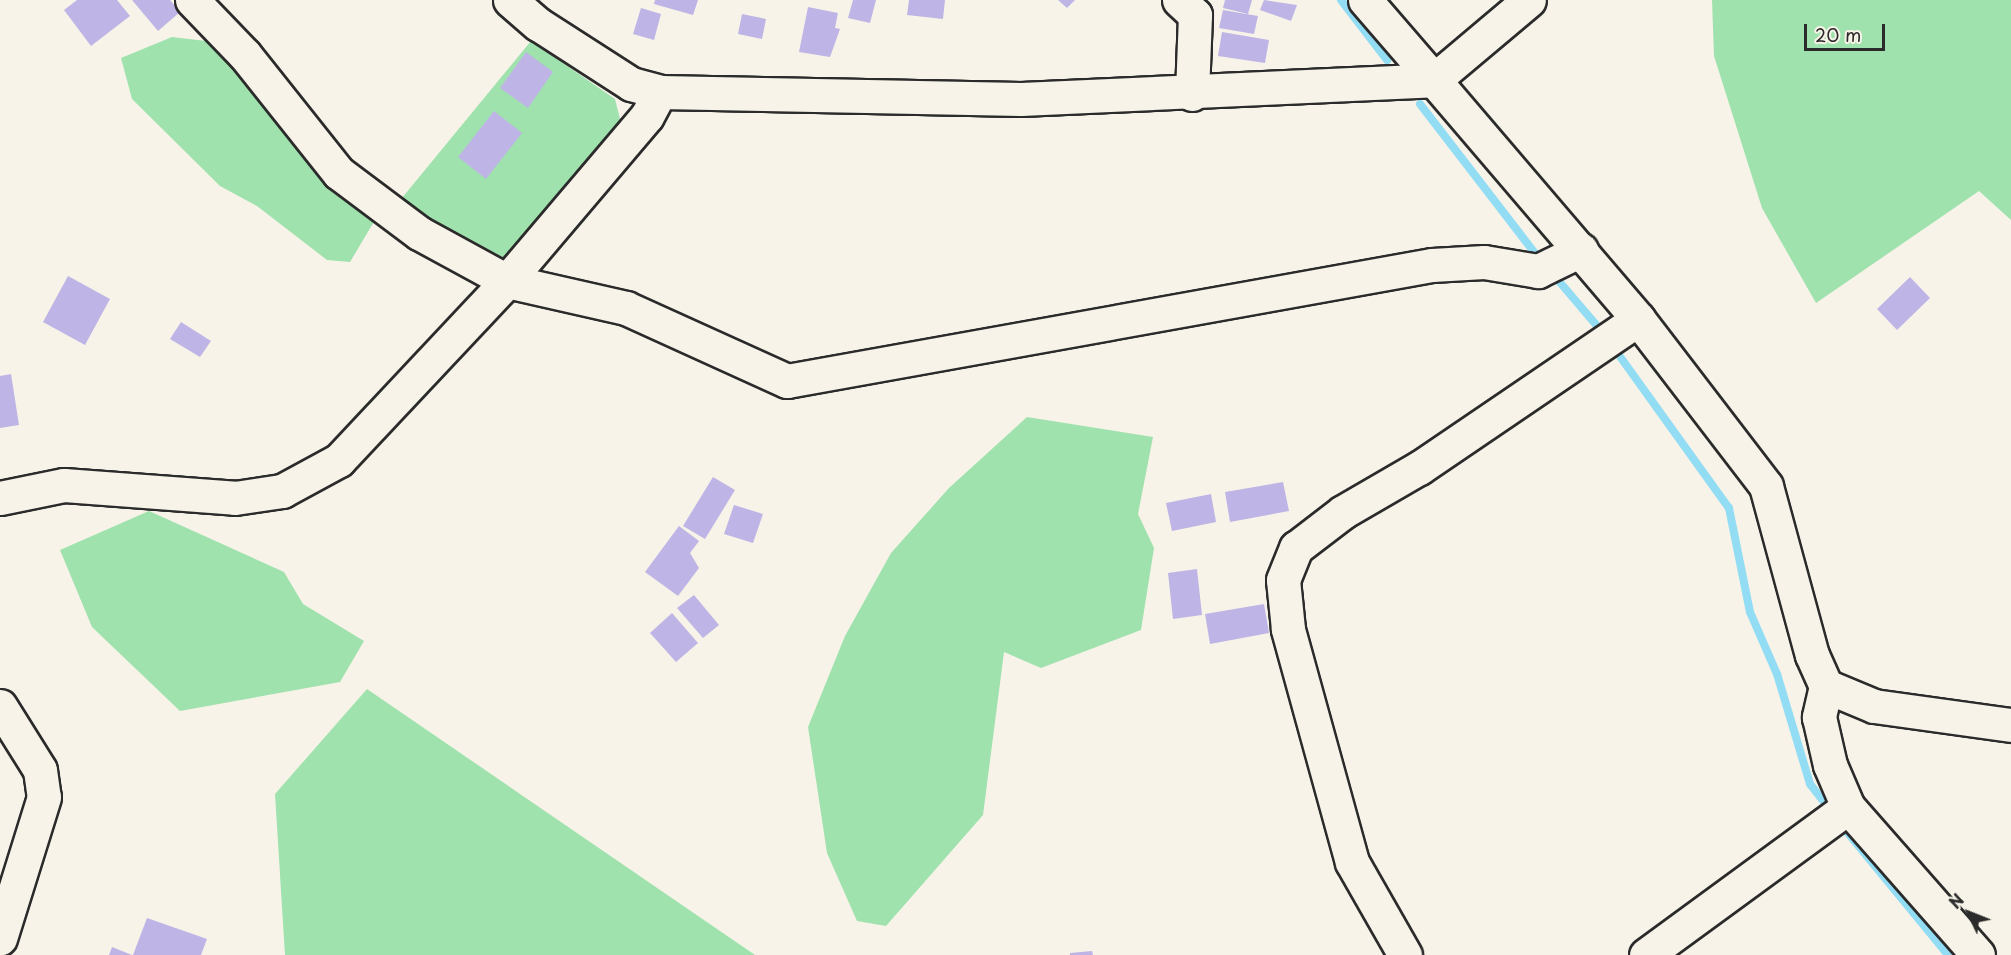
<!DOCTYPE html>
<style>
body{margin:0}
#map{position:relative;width:2011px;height:955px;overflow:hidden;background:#f7f3e8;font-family:"Playpen Sans",sans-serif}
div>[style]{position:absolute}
.green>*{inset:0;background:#9fe2ad}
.stream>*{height:8px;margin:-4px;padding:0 4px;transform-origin:4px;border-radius:4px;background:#93ddf4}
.building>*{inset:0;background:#beb5e6}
.roads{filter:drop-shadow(2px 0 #2b2b2b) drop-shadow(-2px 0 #2b2b2b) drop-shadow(0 2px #2b2b2b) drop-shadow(0 -2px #2b2b2b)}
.minor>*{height:33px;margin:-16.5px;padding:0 16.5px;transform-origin:16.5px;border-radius:16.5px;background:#f7f3e8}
.tertiary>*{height:33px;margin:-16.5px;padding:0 16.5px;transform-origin:16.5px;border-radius:16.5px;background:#f7f3e8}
span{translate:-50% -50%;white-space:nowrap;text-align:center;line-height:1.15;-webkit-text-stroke:6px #f7f3e8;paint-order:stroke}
.north{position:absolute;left:1939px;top:883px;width:60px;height:60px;-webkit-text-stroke:4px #f7f3e8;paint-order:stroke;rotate:313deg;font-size:16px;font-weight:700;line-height:24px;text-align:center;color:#2b2b2b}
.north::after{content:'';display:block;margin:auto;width:21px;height:27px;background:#2b2b2b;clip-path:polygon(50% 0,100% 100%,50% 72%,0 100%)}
.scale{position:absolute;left:1804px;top:24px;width:81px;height:27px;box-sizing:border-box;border:3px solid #2b2b2b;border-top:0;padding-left:8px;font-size:18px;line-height:21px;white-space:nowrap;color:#2b2b2b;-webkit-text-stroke:4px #f7f3e8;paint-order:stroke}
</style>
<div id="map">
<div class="green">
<div style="clip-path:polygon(1712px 0,2011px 0,2011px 220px,1979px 191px,1816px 303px,1762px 208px,1714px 56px)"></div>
<div style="clip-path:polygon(172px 37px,206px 41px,231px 64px,375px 220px,350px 262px,327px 260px,257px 206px,220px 186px,132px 99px,121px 58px)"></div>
<div style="clip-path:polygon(531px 41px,615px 99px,620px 119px,522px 247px,499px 263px,397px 204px)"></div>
<div style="clip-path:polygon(1027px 417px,1153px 437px,1138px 514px,1154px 548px,1141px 630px,1041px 668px,1004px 652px,983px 815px,886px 926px,857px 921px,827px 853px,808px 727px,845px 636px,891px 553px,949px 488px)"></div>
<div style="clip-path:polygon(149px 511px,284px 572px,303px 604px,364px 641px,340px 682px,180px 711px,92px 627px,60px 550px)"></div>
<div style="clip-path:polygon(367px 689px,755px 955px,285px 955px,275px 794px)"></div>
</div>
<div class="stream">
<div style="left:1341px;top:0;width:76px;rotate:52.5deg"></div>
<div style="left:1420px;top:104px;width:198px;rotate:52.4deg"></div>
<div style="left:1552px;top:273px;width:80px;rotate:49.6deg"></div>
<div style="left:1611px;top:344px;width:202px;rotate:54.3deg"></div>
<div style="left:1729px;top:508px;width:106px;rotate:78.6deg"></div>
<div style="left:1750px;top:612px;width:68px;rotate:66.5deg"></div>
<div style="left:1777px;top:674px;width:115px;rotate:73.3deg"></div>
<div style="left:1810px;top:784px;width:33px;rotate:52deg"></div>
<div style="left:1838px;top:821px;width:173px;rotate:50.6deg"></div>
</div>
<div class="building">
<div style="clip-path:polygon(77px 0,117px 0,130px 16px,91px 46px,64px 10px)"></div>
<div style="clip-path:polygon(132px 0,170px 0,180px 12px,158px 31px)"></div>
<div style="clip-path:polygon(655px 0,698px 0,693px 15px,654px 4px)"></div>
<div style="clip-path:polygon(853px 0,876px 0,870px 23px,848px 18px)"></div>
<div style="clip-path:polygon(909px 0,945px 0,943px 19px,907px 15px)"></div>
<div style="clip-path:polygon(1058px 0,1075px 0,1067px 8px)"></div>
<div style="clip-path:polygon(1225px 0,1252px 0,1248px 14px,1223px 8px)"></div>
<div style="clip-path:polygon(1264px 0,1297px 5px,1291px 21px,1260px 10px)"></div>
<div style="clip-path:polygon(808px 7px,838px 13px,835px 28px,840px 29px,830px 57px,799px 52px)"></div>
<div style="clip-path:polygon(641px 8px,661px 14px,654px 40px,633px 34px)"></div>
<div style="clip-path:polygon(1223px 10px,1258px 16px,1254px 34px,1219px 28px)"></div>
<div style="clip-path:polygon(742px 14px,766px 19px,762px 39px,738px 34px)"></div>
<div style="clip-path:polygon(1222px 32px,1269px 40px,1265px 63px,1218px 56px)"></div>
<div style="clip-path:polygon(526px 52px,553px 72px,528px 108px,500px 88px)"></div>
<div style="clip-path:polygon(494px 111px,522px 133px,486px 179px,458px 157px)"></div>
<div style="clip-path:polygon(68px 276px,110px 299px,85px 345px,43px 322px)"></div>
<div style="clip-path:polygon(1910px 277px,1930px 298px,1897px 330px,1877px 309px)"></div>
<div style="clip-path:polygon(181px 322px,211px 341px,200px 357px,170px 339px)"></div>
<div style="clip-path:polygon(11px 374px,19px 425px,0 428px,0 376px)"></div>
<div style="clip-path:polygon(713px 477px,735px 490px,705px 539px,683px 526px)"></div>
<div style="clip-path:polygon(1283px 482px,1289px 511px,1230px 522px,1225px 492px)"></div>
<div style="clip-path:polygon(1211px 494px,1216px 522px,1172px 531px,1166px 503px)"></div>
<div style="clip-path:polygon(734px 505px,763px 514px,753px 543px,724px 534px)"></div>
<div style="clip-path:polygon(679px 526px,699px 541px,690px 553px,699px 568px,678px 596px,645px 572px)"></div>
<div style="clip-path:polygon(1197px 569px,1202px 615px,1173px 619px,1168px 573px)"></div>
<div style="clip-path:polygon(694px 595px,719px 625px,703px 638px,677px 608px)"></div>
<div style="clip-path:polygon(1264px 604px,1269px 633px,1210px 644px,1205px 614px)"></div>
<div style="clip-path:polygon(672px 613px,698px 643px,676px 662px,650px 633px)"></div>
<div style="clip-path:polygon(147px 918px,207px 939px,201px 955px,133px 955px)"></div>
<div style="clip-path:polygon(112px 947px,132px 955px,109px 955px)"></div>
<div style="clip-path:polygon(1092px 951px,1093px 955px,1070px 955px,1070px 953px)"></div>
</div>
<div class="roads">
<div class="minor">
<div style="left:192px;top:0;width:76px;rotate:46.1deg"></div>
<div style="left:245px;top:55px;width:151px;rotate:51.5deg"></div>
<div style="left:339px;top:173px;width:100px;rotate:36.9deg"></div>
<div style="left:419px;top:233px;width:100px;rotate:28.6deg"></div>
<div style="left:507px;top:281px;width:122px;rotate:12.8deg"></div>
<div style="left:626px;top:308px;width:177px;rotate:24.4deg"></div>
<div style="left:787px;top:381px;width:655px;rotate:-10.2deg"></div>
<div style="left:1432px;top:265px;width:52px;rotate:-3.3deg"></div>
<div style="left:1484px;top:262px;width:55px;rotate:9.5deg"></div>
<div style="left:1538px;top:271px;width:48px;rotate:-26deg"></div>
<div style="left:510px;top:0;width:37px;rotate:41deg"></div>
<div style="left:538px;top:24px;width:111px;rotate:32.8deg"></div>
<div style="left:631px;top:84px;width:30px;rotate:15deg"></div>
<div style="left:1179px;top:0;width:22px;rotate:43deg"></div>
<div style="left:1195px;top:15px;width:79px;rotate:92.2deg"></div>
<div style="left:1365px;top:0;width:106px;rotate:49.2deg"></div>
<div style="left:1434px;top:80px;width:124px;rotate:-40.1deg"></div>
<div style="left:1826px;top:686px;width:32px;rotate:103deg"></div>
<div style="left:1819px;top:717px;width:49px;rotate:77.1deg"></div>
<div style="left:1830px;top:765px;width:46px;rotate:66.8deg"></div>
<div style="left:1848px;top:807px;width:197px;rotate:48.7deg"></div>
<div style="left:1405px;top:955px;width:107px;rotate:-119.7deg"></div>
<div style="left:1352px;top:862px;width:242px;rotate:-105.4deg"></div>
<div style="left:1288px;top:629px;width:49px;rotate:-95.8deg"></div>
<div style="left:1283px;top:580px;width:35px;rotate:-68deg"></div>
<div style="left:1296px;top:548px;width:59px;rotate:-37.5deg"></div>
<div style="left:1343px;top:512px;width:88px;rotate:-30.1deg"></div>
<div style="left:1419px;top:468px;width:265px;rotate:-34.2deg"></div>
<div style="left:1646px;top:955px;width:250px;rotate:-36.2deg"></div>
</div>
<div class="tertiary">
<div style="left:0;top:498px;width:65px;rotate:-11.5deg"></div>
<div style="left:64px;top:485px;width:171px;rotate:4.3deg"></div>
<div style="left:235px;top:498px;width:48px;rotate:-8.5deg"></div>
<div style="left:282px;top:491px;width:65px;rotate:-28.5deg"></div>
<div style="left:339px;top:460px;width:245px;rotate:-46.8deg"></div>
<div style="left:507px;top:281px;width:216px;rotate:-49.7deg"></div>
<div style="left:647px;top:116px;width:27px;rotate:-62deg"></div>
<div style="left:660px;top:92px;width:361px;rotate:1.1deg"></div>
<div style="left:1021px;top:99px;width:413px;rotate:-2.6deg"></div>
<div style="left:1434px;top:80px;width:314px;rotate:49.5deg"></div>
<div style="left:1638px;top:319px;width:210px;rotate:52.5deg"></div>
<div style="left:1766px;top:486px;width:175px;rotate:74.8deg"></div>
<div style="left:1812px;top:655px;width:34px;rotate:66deg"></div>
<div style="left:1826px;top:686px;width:52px;rotate:22.6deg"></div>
<div style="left:1874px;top:706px;width:138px;rotate:7.9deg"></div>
<div style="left:0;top:706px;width:75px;rotate:58deg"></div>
<div style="left:40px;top:770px;width:27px;rotate:82deg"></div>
<div style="left:44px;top:797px;width:148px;rotate:107.3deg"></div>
</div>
</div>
<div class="north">N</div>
<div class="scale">20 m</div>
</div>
